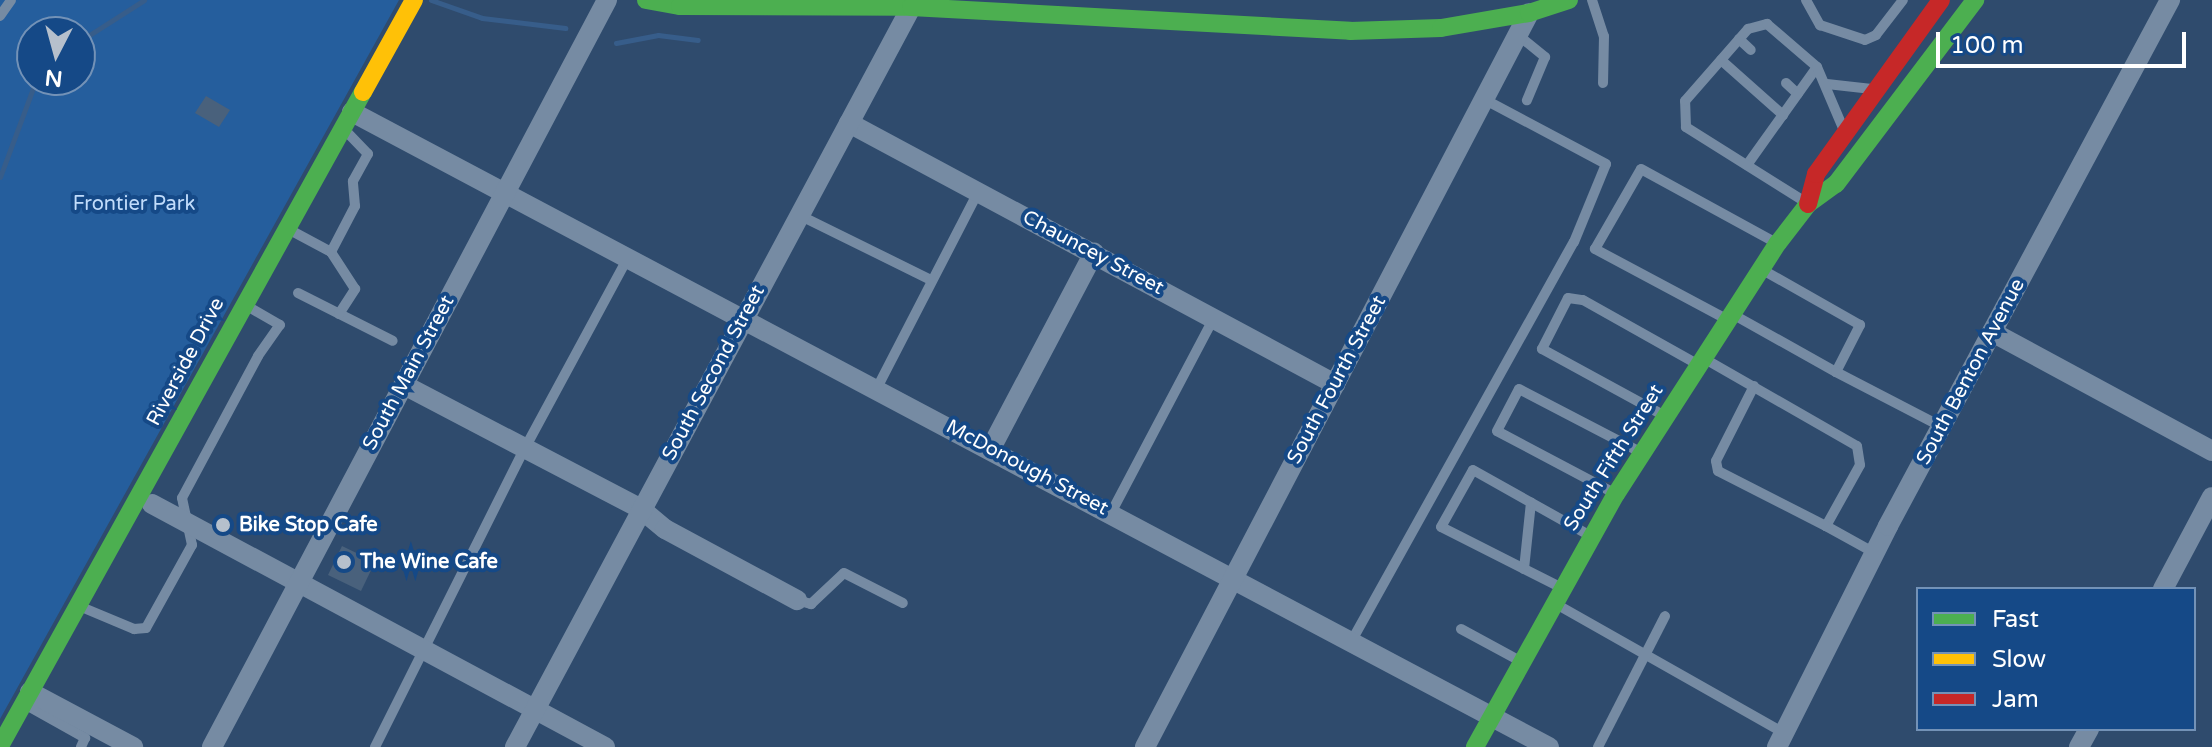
<!DOCTYPE html>
<style>
body{margin:0}
#map{position:relative;width:2212px;height:747px;overflow:hidden;background:#2f4b6d;font-family:"Varela Round",sans-serif}
div>[style]{position:absolute}
.green>*{inset:0;background:#255e9d}
.stream>*{height:5px;margin:-2.5px;padding:0 2.5px;transform-origin:2.5px;border-radius:2.5px;background:#375d8a}
.building>*{inset:0;background:#49617c}
.lane>*{height:10px;margin:-5px;padding:0 5px;transform-origin:5px;border-radius:5px;background:#768ba3}
.street>*{height:20px;margin:-10px;padding:0 10px;transform-origin:10px;border-radius:10px;background:#768ba3}
.fast>*{height:18px;margin:-9px;padding:0 9px;transform-origin:9px;border-radius:9px;background:#4caf50}
.slow>*{height:18px;margin:-9px;padding:0 9px;transform-origin:9px;border-radius:9px;background:#ffc107}
.jam>*{height:18px;margin:-9px;padding:0 9px;transform-origin:9px;border-radius:9px;background:#c62828}
.dots>*{width:22px;height:22px;translate:-50% -50%;box-sizing:border-box;border:4px solid #154987;border-radius:50%}
span{translate:-50% -50%;white-space:nowrap;text-align:center;line-height:1.15;-webkit-text-stroke:8px #154987;paint-order:stroke}
.park-label{font-size:20px;color:#c1dcfb}
.street-label{font-size:20px;color:#fff}
.poi-label{font-size:20px;color:#fff;font-weight:700}
.left{translate:0 -50%;text-align:left}
.legend{position:absolute;left:1916px;top:587px;width:280px;height:144px;box-sizing:border-box;background:#154987;border:2px solid #7392b7;margin:0;padding:10px 14px;list-style:none;font-size:24px;color:#fff}
.legend li{display:flex;align-items:center;gap:16px;height:40px}
.legend b{width:40px;border:2px solid #7392b7}
.north{position:absolute;left:16px;top:16px;width:80px;height:80px;box-sizing:border-box;background:#154987;border:2px solid #7392b7;border-radius:50%;rotate:186deg;font-size:22px;font-weight:700;line-height:32px;text-align:center;color:#fff}
.north::after{content:'';display:block;margin:auto;width:28px;height:36px;background:#b6c0cc;clip-path:polygon(50% 0,100% 100%,50% 72%,0 100%)}
.scale{position:absolute;left:1936px;top:32px;width:250px;height:36px;box-sizing:border-box;border:4px solid #fff;border-top:0;padding-left:10px;font-size:24px;line-height:28px;white-space:nowrap;color:#fff;-webkit-text-stroke:6px #154987;paint-order:stroke}
</style>
<div id="map">
<div class="green">
<div style="clip-path:polygon(evenodd,0 0,399px 0,0 719px,0 0,32px 32px,80px 32px,80px 80px,32px 80px,32px 32px)"></div>
</div>
<div class="stream">
<div style="left:431px;top:0;width:54px;rotate:19.4deg"></div>
<div style="left:482px;top:18px;width:84px;rotate:6.9deg"></div>
<div style="left:80px;top:41px;width:76px;rotate:-32.6deg"></div>
<div style="left:616px;top:43px;width:43px;rotate:-10.8deg"></div>
<div style="left:658px;top:35px;width:40px;rotate:7.1deg"></div>
<div style="left:0;top:177px;width:103px;rotate:-69.6deg"></div>
</div>
<div class="building">
<div style="clip-path:polygon(206px 96px,230px 110px,219px 127px,195px 113px)"></div>
<div style="clip-path:polygon(342px 546px,375px 562px,361px 591px,328px 575px)"></div>
</div>
<div class="lane">
<div style="left:1592px;top:0;width:38px;rotate:72deg"></div>
<div style="left:1604px;top:36px;width:47px;rotate:91.2deg"></div>
<div style="left:1806px;top:0;width:29px;rotate:61deg"></div>
<div style="left:1820px;top:25px;width:47px;rotate:18.4deg"></div>
<div style="left:1865px;top:40px;width:12px;rotate:-24deg"></div>
<div style="left:1876px;top:35px;width:44px;rotate:-52.4deg"></div>
<div style="left:0;top:16px;width:19px;rotate:-55deg"></div>
<div style="left:1518px;top:35px;width:35px;rotate:39deg"></div>
<div style="left:1545px;top:57px;width:47px;rotate:112.7deg"></div>
<div style="left:1739px;top:39px;width:16px;rotate:43deg"></div>
<div style="left:1721px;top:60px;width:83px;rotate:41.6deg"></div>
<div style="left:1786px;top:83px;width:16px;rotate:43deg"></div>
<div style="left:1827px;top:84px;width:45px;rotate:6.3deg"></div>
<div style="left:1747px;top:165px;width:120px;rotate:-54.5deg"></div>
<div style="left:1807px;top:203px;width:143px;rotate:-147.9deg"></div>
<div style="left:1686px;top:127px;width:26px;rotate:-92deg"></div>
<div style="left:1685px;top:101px;width:96px;rotate:-48.8deg"></div>
<div style="left:1748px;top:29px;width:20px;rotate:-15deg"></div>
<div style="left:1767px;top:24px;width:66px;rotate:40.7deg"></div>
<div style="left:1817px;top:67px;width:66px;rotate:66.9deg"></div>
<div style="left:799px;top:215px;width:147px;rotate:26.2deg"></div>
<div style="left:290px;top:230px;width:47px;rotate:28.2deg"></div>
<div style="left:298px;top:293px;width:106px;rotate:26.8deg"></div>
<div style="left:339px;top:314px;width:30px;rotate:-57deg"></div>
<div style="left:355px;top:289px;width:44px;rotate:-123deg"></div>
<div style="left:331px;top:252px;width:52px;rotate:-62.4deg"></div>
<div style="left:355px;top:206px;width:25px;rotate:-95deg"></div>
<div style="left:353px;top:181px;width:31px;rotate:-61deg"></div>
<div style="left:368px;top:154px;width:35px;rotate:-134deg"></div>
<div style="left:1734px;top:315px;width:117px;rotate:29.2deg"></div>
<div style="left:1836px;top:372px;width:53px;rotate:-62.9deg"></div>
<div style="left:1860px;top:325px;width:114px;rotate:-150.5deg"></div>
<div style="left:1728px;top:320px;width:151px;rotate:-151.9deg"></div>
<div style="left:1595px;top:249px;width:92px;rotate:-60.1deg"></div>
<div style="left:1641px;top:169px;width:154px;rotate:28.7deg"></div>
<div style="left:1705px;top:359px;width:175px;rotate:29.8deg"></div>
<div style="left:1857px;top:446px;width:19px;rotate:81deg"></div>
<div style="left:1860px;top:465px;width:70px;rotate:119.1deg"></div>
<div style="left:1826px;top:526px;width:56px;rotate:28.9deg"></div>
<div style="left:1836px;top:372px;width:119px;rotate:27.4deg"></div>
<div style="left:878px;top:386px;width:218px;rotate:-62.7deg"></div>
<div style="left:1754px;top:386px;width:84px;rotate:116.9deg"></div>
<div style="left:1716px;top:461px;width:10px;rotate:79deg"></div>
<div style="left:1718px;top:471px;width:121px;rotate:27deg"></div>
<div style="left:1663px;top:415px;width:138px;rotate:-151.4deg"></div>
<div style="left:1542px;top:349px;width:57px;rotate:-63deg"></div>
<div style="left:1568px;top:298px;width:15px;rotate:8deg"></div>
<div style="left:1583px;top:300px;width:131px;rotate:29.3deg"></div>
<div style="left:1614px;top:493px;width:132px;rotate:-152.1deg"></div>
<div style="left:1497px;top:431px;width:47px;rotate:-62.4deg"></div>
<div style="left:1519px;top:389px;width:136px;rotate:27.5deg"></div>
<div style="left:1111px;top:513px;width:221px;rotate:-62.2deg"></div>
<div style="left:1524px;top:569px;width:67px;rotate:-84deg"></div>
<div style="left:1560px;top:587px;width:133px;rotate:-153.2deg"></div>
<div style="left:1441px;top:527px;width:65px;rotate:-60.7deg"></div>
<div style="left:1473px;top:470px;width:133px;rotate:29.3deg"></div>
<div style="left:797px;top:600px;width:15px;rotate:16deg"></div>
<div style="left:811px;top:604px;width:45px;rotate:-43.2deg"></div>
<div style="left:844px;top:573px;width:66px;rotate:27deg"></div>
<div style="left:1556px;top:604px;width:262px;rotate:29.5deg"></div>
<div style="left:79px;top:606px;width:60px;rotate:22.7deg"></div>
<div style="left:134px;top:629px;width:12px;rotate:-5deg"></div>
<div style="left:146px;top:628px;width:95px;rotate:-61deg"></div>
<div style="left:192px;top:545px;width:48px;rotate:-102deg"></div>
<div style="left:182px;top:498px;width:161px;rotate:-61.8deg"></div>
<div style="left:258px;top:356px;width:38px;rotate:-55deg"></div>
<div style="left:280px;top:325px;width:38px;rotate:-150deg"></div>
<div style="left:1461px;top:629px;width:67px;rotate:28.5deg"></div>
<div style="left:1351px;top:642px;width:458px;rotate:-60.9deg"></div>
<div style="left:1574px;top:242px;width:84px;rotate:-67.7deg"></div>
<div style="left:1606px;top:164px;width:138px;rotate:-152deg"></div>
<div style="left:26px;top:705px;width:68px;rotate:29.2deg"></div>
<div style="left:85px;top:738px;width:10px;rotate:114deg"></div>
<div style="left:375px;top:747px;width:335px;rotate:-63.4deg"></div>
<div style="left:525px;top:448px;width:218px;rotate:-61.6deg"></div>
<div style="left:1598px;top:747px;width:147px;rotate:-62.9deg"></div>
</div>
<div class="street">
<div style="left:352px;top:112px;width:1355px;rotate:27.95deg"></div>
<div style="left:849px;top:123px;width:552px;rotate:28.24deg"></div>
<div style="left:1992px;top:332px;width:250px;rotate:28.4deg"></div>
<div style="left:404px;top:385px;width:267px;rotate:27.6deg"></div>
<div style="left:641px;top:509px;width:31px;rotate:40deg"></div>
<div style="left:665px;top:529px;width:150px;rotate:28.3deg"></div>
<div style="left:991px;top:448px;width:221px;rotate:-62.2deg"></div>
<div style="left:152px;top:504px;width:514px;rotate:28.21deg"></div>
<div style="left:2163px;top:589px;width:104px;rotate:-62deg"></div>
<div style="left:30px;top:692px;width:117px;rotate:28.1deg"></div>
<div style="left:212px;top:747px;width:845px;rotate:-62.13deg"></div>
<div style="left:515px;top:747px;width:847px;rotate:-61.83deg"></div>
<div style="left:1145px;top:747px;width:828px;rotate:-62.38deg"></div>
<div style="left:1777px;top:747px;width:247px;rotate:-63.3deg"></div>
<div style="left:1888px;top:526px;width:597px;rotate:-61.8deg"></div>
<div style="left:2079px;top:747px;width:21px;rotate:-61deg"></div>
</div>
<div class="fast">
<div style="left:646px;top:0;width:35px;rotate:10deg"></div>
<div style="left:680px;top:6px;width:231px;rotate:0.2deg"></div>
<div style="left:911px;top:7px;width:440px;rotate:3.1deg"></div>
<div style="left:1350px;top:31px;width:91px;rotate:-1.9deg"></div>
<div style="left:1441px;top:28px;width:89px;rotate:-9.7deg"></div>
<div style="left:1529px;top:13px;width:42px;rotate:-18deg"></div>
<div style="left:0;top:746px;width:748px;rotate:-60.97deg"></div>
<div style="left:1475px;top:747px;width:290px;rotate:-60.9deg"></div>
<div style="left:1616px;top:494px;width:299px;rotate:-57.2deg"></div>
<div style="left:1778px;top:243px;width:49px;rotate:-52.4deg"></div>
<div style="left:1808px;top:204px;width:34px;rotate:-36deg"></div>
<div style="left:1836px;top:184px;width:231px;rotate:-52.9deg"></div>
</div>
<div class="slow">
<div style="left:363px;top:92px;width:105px;rotate:-61deg"></div>
</div>
<div class="jam">
<div style="left:1808px;top:204px;width:31px;rotate:-75deg"></div>
<div style="left:1816px;top:174px;width:214px;rotate:-54.3deg"></div>
</div>
<div class="dots">
<div style="left:223px;top:525px;background:#b6c0cc"></div>
<div style="left:344px;top:562px;background:#b6c0cc"></div>
</div>
<div class="park-label">
<span style="left:134px;top:204px">Frontier Park</span>
</div>
<div class="street-label">
<span style="left:1093px;top:253px;rotate:28deg">Chauncey Street</span>
<span style="left:186px;top:362px;rotate:-62deg">Riverside Drive</span>
<span style="left:1971px;top:372px;rotate:-62deg">South Benton Avenue</span>
<span style="left:409px;top:373px;rotate:-62deg">South Main Street</span>
<span style="left:714px;top:373px;rotate:-62deg">South Second Street</span>
<span style="left:1337px;top:380px;rotate:-62deg">South Fourth Street</span>
<span style="left:1614px;top:458px;rotate:-58deg">South Fifth Street</span>
<span style="left:1027px;top:468px;rotate:28deg">McDonough Street</span>
</div>
<div class="poi-label">
<span class="left" style="left:239px;top:525px">Bike Stop Cafe</span>
<span class="left" style="left:360px;top:562px">The Wine Cafe</span>
</div>
<ul class="legend">
<li><b style="height:10px;background:#4caf50"></b>Fast</li>
<li><b style="height:10px;background:#ffc107"></b>Slow</li>
<li><b style="height:10px;background:#c62828"></b>Jam</li>
</ul>
<div class="north">N</div>
<div class="scale">100 m</div>
</div>
